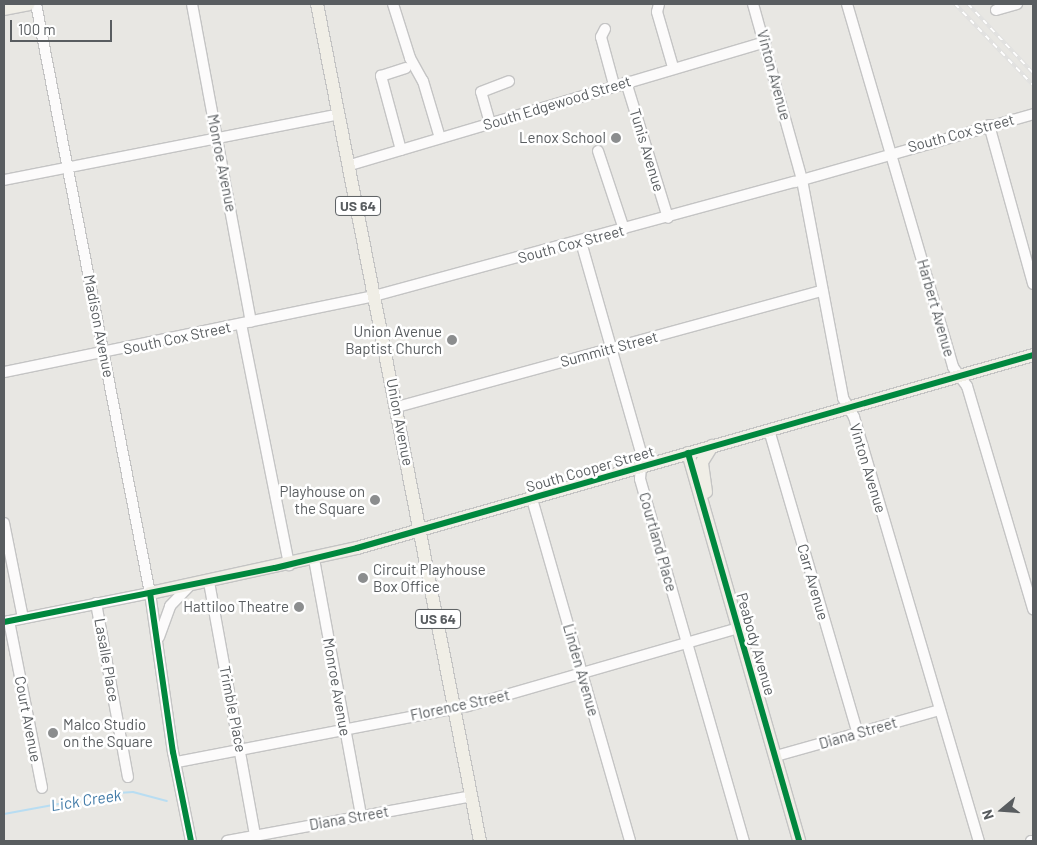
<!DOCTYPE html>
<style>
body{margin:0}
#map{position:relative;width:1037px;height:845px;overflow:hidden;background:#e8e7e3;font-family:Barlow,sans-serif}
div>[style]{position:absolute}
.stream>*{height:2px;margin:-1px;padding:0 1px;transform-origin:1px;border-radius:1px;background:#b8ddf2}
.roads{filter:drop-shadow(1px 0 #c4c4c4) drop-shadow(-1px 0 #c4c4c4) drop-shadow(0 1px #c4c4c4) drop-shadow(0 -1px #c4c4c4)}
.minor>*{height:10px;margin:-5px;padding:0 5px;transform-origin:5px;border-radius:5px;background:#fcfbfb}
.major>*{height:12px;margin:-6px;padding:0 6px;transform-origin:6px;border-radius:6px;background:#f0eee6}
.rail>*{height:4px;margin-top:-2px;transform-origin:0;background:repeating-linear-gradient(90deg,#fff 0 5.5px,#e1e1e0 0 11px);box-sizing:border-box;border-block:1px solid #e1e1e0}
.cycleway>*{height:6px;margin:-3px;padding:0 3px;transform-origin:3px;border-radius:3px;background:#00873e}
.dots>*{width:14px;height:14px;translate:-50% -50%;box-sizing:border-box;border:2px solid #fff;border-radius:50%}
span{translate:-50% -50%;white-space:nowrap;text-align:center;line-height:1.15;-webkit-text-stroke:5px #fff;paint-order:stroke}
.shield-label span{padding:1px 4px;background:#fff;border:1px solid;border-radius:4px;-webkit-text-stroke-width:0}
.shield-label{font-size:14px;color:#595d60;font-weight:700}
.street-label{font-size:15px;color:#595d60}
.poi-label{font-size:15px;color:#595d60}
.right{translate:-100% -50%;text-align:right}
.left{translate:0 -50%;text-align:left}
.water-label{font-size:16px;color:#427ba8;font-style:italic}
.frame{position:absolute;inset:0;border:5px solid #595d60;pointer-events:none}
.north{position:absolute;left:977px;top:785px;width:50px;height:50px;-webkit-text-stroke:4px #fff;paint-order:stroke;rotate:252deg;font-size:14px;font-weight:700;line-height:20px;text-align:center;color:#595d60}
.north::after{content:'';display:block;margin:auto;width:18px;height:22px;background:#595d60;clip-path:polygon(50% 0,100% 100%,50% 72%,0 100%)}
.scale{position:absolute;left:10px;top:20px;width:102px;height:22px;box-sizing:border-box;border:2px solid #595d60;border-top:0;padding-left:6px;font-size:15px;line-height:18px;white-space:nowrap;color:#595d60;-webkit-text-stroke:4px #fff;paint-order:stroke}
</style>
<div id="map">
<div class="stream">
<div style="left:4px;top:814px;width:116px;rotate:-10.4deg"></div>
<div style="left:118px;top:793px;width:15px;rotate:-4deg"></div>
<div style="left:133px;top:792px;width:35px;rotate:15deg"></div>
</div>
<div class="roads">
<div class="minor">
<div style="left:36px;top:4px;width:600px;rotate:79.05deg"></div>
<div style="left:150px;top:593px;width:161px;rotate:81.8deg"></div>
<div style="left:173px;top:752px;width:91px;rotate:78.6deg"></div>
<div style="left:192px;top:4px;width:323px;rotate:79.5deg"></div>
<div style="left:393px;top:4px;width:57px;rotate:72.5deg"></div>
<div style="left:410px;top:58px;width:26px;rotate:61deg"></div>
<div style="left:423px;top:81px;width:59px;rotate:73.4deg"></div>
<div style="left:659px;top:4px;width:8px;rotate:104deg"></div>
<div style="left:657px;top:12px;width:57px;rotate:73.8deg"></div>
<div style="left:753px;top:4px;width:183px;rotate:74.4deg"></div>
<div style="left:802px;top:180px;width:222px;rotate:79.3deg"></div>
<div style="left:843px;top:398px;width:22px;rotate:60deg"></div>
<div style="left:854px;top:417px;width:442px;rotate:73.6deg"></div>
<div style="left:847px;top:4px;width:378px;rotate:73.7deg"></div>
<div style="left:953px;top:367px;width:24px;rotate:54deg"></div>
<div style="left:967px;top:386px;width:233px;rotate:73.5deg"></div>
<div style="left:996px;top:10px;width:22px;rotate:-16deg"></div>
<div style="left:605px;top:29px;width:9px;rotate:117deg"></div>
<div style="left:601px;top:37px;width:50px;rotate:74.8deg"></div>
<div style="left:626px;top:82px;width:142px;rotate:72.8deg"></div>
<div style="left:490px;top:123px;width:32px;rotate:-106deg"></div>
<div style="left:481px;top:92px;width:30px;rotate:-21deg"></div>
<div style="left:989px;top:125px;width:165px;rotate:74.5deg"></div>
<div style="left:401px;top:150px;width:77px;rotate:-105.1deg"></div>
<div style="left:381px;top:76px;width:26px;rotate:-18deg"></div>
<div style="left:598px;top:151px;width:82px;rotate:71.6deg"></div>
<div style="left:350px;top:165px;width:433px;rotate:-16.5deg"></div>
<div style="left:4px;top:180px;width:341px;rotate:-11.1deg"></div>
<div style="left:581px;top:242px;width:223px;rotate:74.1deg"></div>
<div style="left:642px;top:456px;width:23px;rotate:95deg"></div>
<div style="left:640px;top:479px;width:377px;rotate:74deg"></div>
<div style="left:241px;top:324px;width:246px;rotate:78.7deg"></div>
<div style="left:4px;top:372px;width:378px;rotate:-11.6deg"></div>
<div style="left:374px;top:296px;width:436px;rotate:-15.2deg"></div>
<div style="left:795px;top:182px;width:248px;rotate:-15.9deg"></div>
<div style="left:397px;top:407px;width:441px;rotate:-15.3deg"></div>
<div style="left:769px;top:430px;width:317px;rotate:73.7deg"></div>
<div style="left:532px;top:499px;width:356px;rotate:74deg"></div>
<div style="left:4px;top:523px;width:97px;rotate:78.7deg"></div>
<div style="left:314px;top:559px;width:261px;rotate:79.6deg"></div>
<div style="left:209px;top:582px;width:257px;rotate:79.7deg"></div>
<div style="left:96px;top:603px;width:177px;rotate:79.6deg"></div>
<div style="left:9px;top:621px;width:170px;rotate:78.8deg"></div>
<div style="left:5px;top:622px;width:148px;rotate:-11.3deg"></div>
<div style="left:159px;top:637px;width:33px;rotate:-70deg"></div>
<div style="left:170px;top:606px;width:29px;rotate:-46deg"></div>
<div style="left:776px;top:756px;width:170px;rotate:-15.7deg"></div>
<div style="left:177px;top:762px;width:296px;rotate:-10.9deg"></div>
<div style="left:468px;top:706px;width:281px;rotate:-16.1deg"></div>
<div style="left:227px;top:841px;width:248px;rotate:-10.4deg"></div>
<div style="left:1031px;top:841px;width:2px"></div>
</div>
<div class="major">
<div style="left:317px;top:4px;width:853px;rotate:78.98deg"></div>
<div style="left:4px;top:9px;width:25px;rotate:-11deg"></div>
<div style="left:688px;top:453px;width:404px;rotate:74deg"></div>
<div style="left:706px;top:492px;width:30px;rotate:-98deg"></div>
<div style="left:702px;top:462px;width:19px;rotate:-58deg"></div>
<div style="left:150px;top:593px;width:212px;rotate:-12.3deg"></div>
<div style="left:357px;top:548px;width:703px;rotate:-15.93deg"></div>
</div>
</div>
<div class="rail">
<div style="left:955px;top:4px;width:112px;rotate:46.1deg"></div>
<div style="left:968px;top:4px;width:95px;rotate:46.7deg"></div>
</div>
<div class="cycleway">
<div style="left:688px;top:453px;width:404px;rotate:74deg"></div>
<div style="left:150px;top:593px;width:161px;rotate:81.8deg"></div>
<div style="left:173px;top:752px;width:91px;rotate:78.6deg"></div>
<div style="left:4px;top:622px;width:276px;rotate:-11.3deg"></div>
<div style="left:275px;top:568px;width:84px;rotate:-13.7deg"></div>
<div style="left:357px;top:548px;width:703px;rotate:-15.93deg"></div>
</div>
<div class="dots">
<div style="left:616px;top:138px;background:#8b8d8e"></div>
<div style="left:452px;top:340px;background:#8b8d8e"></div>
<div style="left:375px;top:500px;background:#8b8d8e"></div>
<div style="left:363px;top:578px;background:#8b8d8e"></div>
<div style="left:299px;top:607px;background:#8b8d8e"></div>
<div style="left:53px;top:733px;background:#8b8d8e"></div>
</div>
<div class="shield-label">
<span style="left:358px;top:206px">US 64</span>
<span style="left:438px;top:619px">US 64</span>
</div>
<div class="street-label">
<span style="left:774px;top:75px;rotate:75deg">Vinton Avenue</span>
<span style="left:557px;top:103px;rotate:-17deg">South Edgewood Street</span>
<span style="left:961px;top:133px;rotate:-15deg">South Cox Street</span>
<span style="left:647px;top:150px;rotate:73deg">Tunis Avenue</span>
<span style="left:222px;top:163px;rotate:79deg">Monroe Avenue</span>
<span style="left:571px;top:244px;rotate:-15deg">South Cox Street</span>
<span style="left:936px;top:308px;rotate:74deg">Harbert Avenue</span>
<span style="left:99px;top:326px;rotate:79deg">Madison Avenue</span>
<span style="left:177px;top:338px;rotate:-12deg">South Cox Street</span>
<span style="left:609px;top:349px;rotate:-15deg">Summitt Street</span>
<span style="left:400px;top:422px;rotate:79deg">Union Avenue</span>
<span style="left:868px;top:468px;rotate:73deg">Vinton Avenue</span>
<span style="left:590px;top:469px;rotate:-16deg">South Cooper Street</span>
<span style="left:658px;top:542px;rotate:74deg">Courtland Place</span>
<span style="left:813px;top:582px;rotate:74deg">Carr Avenue</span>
<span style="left:756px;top:644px;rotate:74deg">Peabody Avenue</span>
<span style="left:107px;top:660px;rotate:80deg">Lasalle Place</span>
<span style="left:581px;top:670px;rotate:74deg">Linden Avenue</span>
<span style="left:337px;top:687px;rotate:80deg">Monroe Avenue</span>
<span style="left:460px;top:705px;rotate:-12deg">Florence Street</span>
<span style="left:233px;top:709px;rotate:79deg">Trimble Place</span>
<span style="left:28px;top:719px;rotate:79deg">Court Avenue</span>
<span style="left:858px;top:733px;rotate:-16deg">Diana Street</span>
<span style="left:349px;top:818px;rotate:-10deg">Diana Street</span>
</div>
<div class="poi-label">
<span class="right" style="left:606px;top:138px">Lenox School</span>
<span class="right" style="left:442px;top:340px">Union Avenue<br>Baptist Church</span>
<span class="right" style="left:365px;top:500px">Playhouse on<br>the Square</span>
<span class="left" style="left:373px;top:578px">Circuit Playhouse<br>Box Office</span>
<span class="right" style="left:289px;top:607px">Hattiloo Theatre</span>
<span class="left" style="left:63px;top:733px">Malco Studio<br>on the Square</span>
</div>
<div class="water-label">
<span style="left:86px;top:800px;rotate:-9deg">Lick Creek</span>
</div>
<div class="frame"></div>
<div class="north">N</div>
<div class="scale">100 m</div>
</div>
